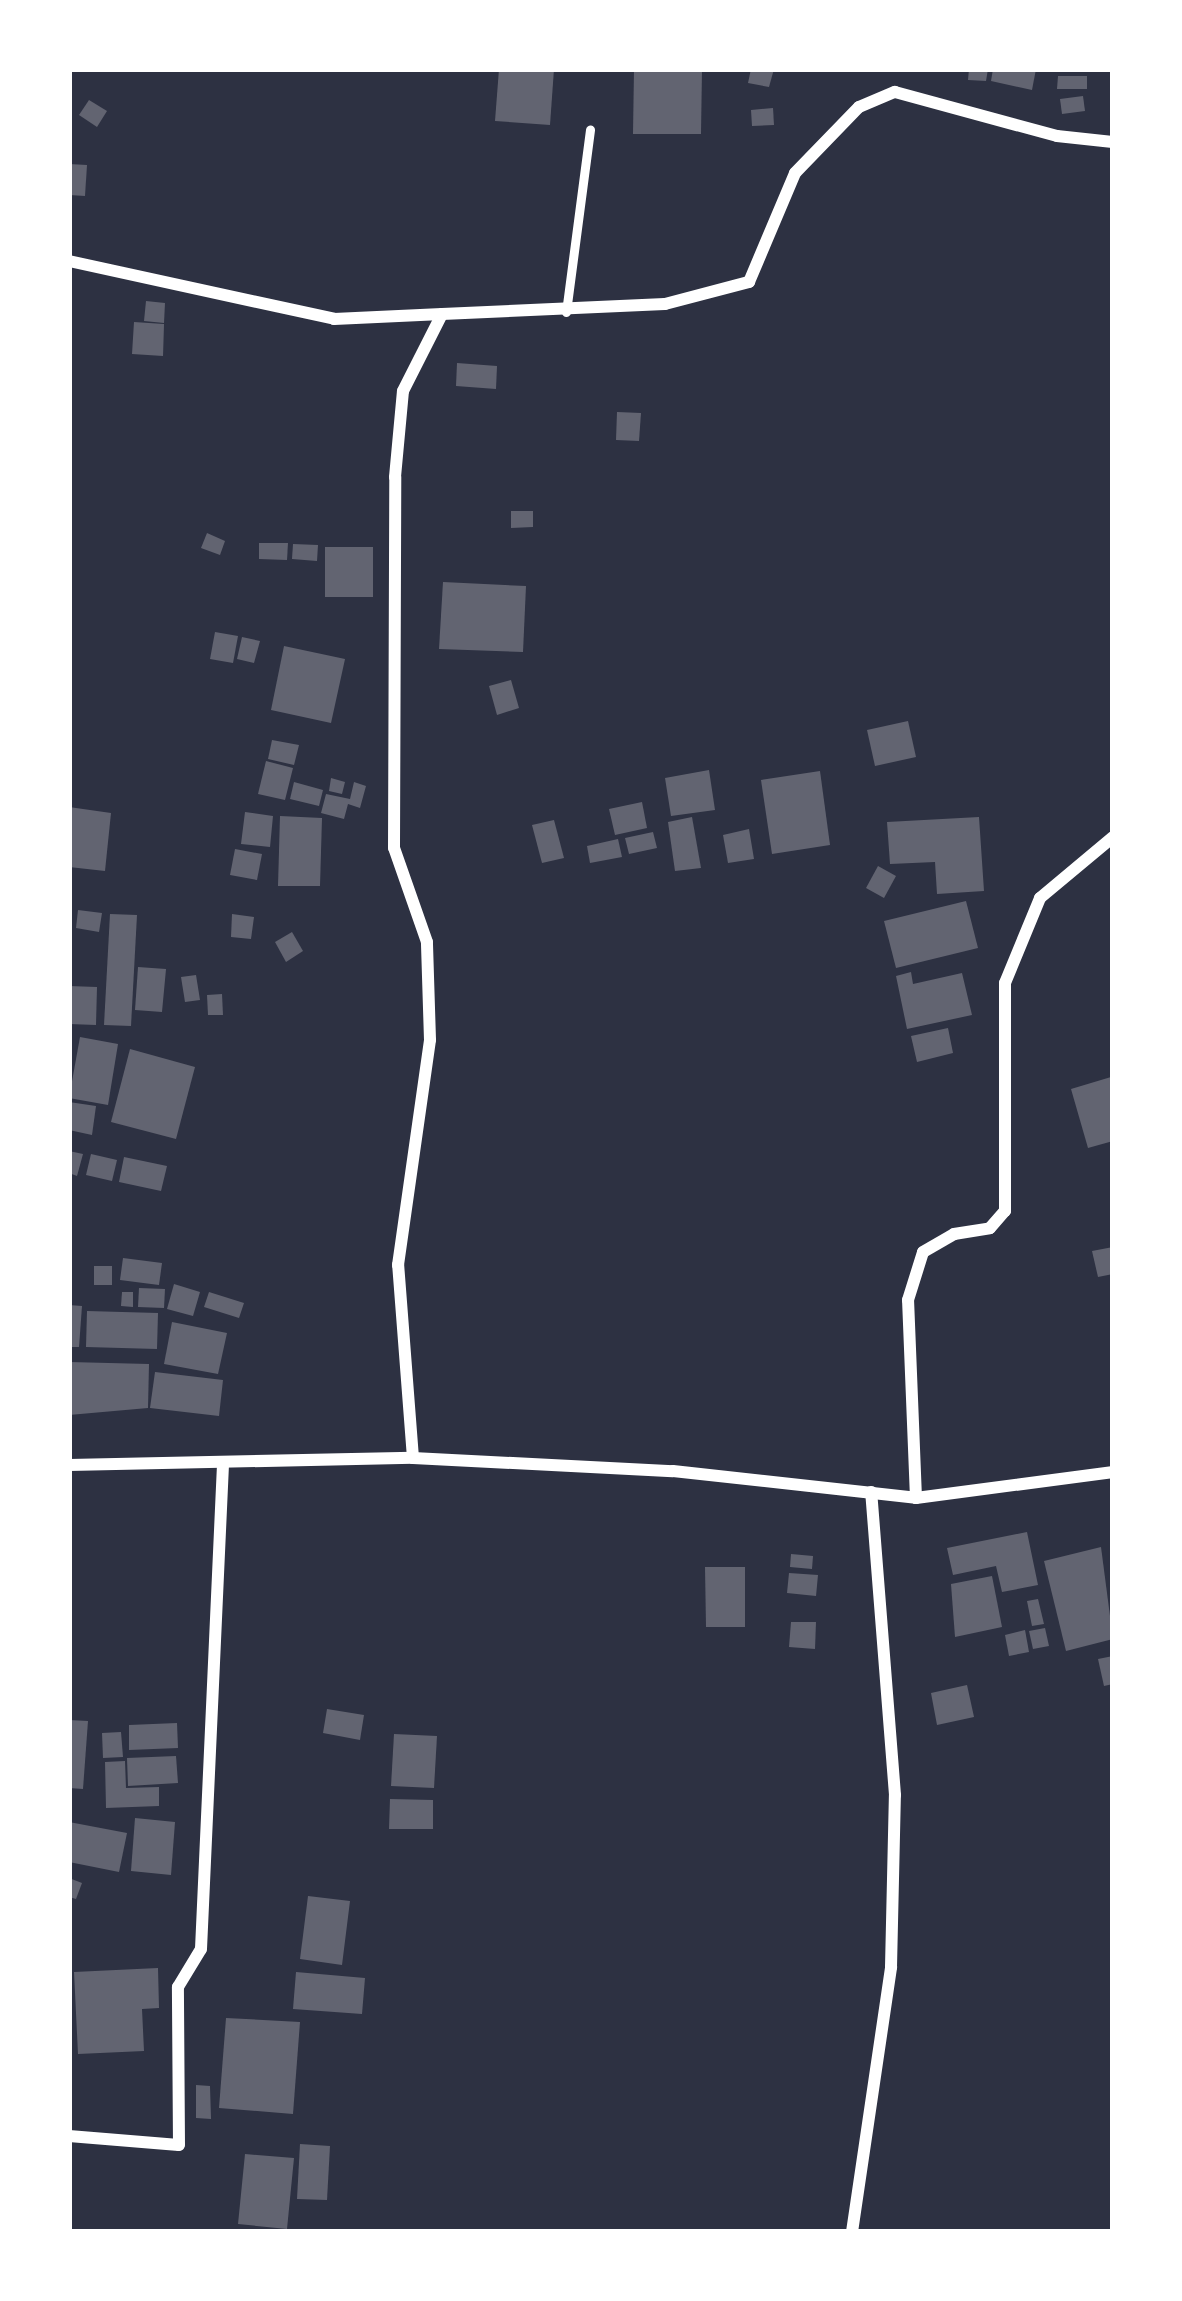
<!DOCTYPE html>
<style>
body{margin:0}
#map{position:relative;width:1182px;height:2301px;overflow:hidden;background:#2d3142;font-family:Karla,sans-serif}
div>[style]{position:absolute}
.building>*{inset:0;background:#626471}
.service>*{height:9px;margin:-4.5px;padding:0 4.5px;transform-origin:4.5px;border-radius:4.5px;background:#fff}
.minor>*{height:12px;margin:-6px;padding:0 6px;transform-origin:6px;border-radius:6px;background:#fff}
span{translate:-50% -50%;white-space:nowrap;text-align:center;line-height:1.15;-webkit-text-stroke:12px #fff;paint-order:stroke}
.frame{position:absolute;inset:0;border:72px solid #fff;pointer-events:none}
</style>
<div id="map">
<div class="building">
<div style="clip-path:polygon(499px 69px,554px 69px,550px 125px,495px 121px)"></div>
<div style="clip-path:polygon(634px 69px,702px 69px,701px 134px,633px 134px)"></div>
<div style="clip-path:polygon(751px 69px,774px 69px,769px 87px,748px 83px)"></div>
<div style="clip-path:polygon(969px 69px,988px 69px,986px 81px,968px 80px)"></div>
<div style="clip-path:polygon(993px 69px,1036px 69px,1032px 90px,991px 81px)"></div>
<div style="clip-path:polygon(1058px 76px,1087px 76px,1087px 89px,1057px 89px)"></div>
<div style="clip-path:polygon(1083px 96px,1085px 111px,1062px 114px,1060px 99px)"></div>
<div style="clip-path:polygon(89px 100px,107px 111px,97px 127px,79px 115px)"></div>
<div style="clip-path:polygon(773px 108px,774px 125px,752px 126px,751px 110px)"></div>
<div style="clip-path:polygon(69px 164px,87px 165px,85px 196px,69px 195px)"></div>
<div style="clip-path:polygon(146px 301px,165px 303px,164px 323px,144px 321px)"></div>
<div style="clip-path:polygon(134px 322px,164px 324px,163px 356px,132px 354px)"></div>
<div style="clip-path:polygon(457px 363px,497px 366px,496px 389px,456px 386px)"></div>
<div style="clip-path:polygon(617px 412px,641px 413px,639px 441px,616px 440px)"></div>
<div style="clip-path:polygon(511px 511px,533px 511px,533px 527px,511px 528px)"></div>
<div style="clip-path:polygon(207px 533px,225px 541px,220px 555px,201px 548px)"></div>
<div style="clip-path:polygon(259px 543px,288px 543px,287px 560px,259px 559px)"></div>
<div style="clip-path:polygon(293px 544px,318px 545px,317px 561px,292px 559px)"></div>
<div style="clip-path:polygon(325px 547px,373px 547px,373px 597px,325px 597px)"></div>
<div style="clip-path:polygon(443px 582px,526px 586px,523px 652px,439px 649px)"></div>
<div style="clip-path:polygon(215px 632px,238px 636px,233px 663px,210px 659px)"></div>
<div style="clip-path:polygon(242px 637px,260px 641px,254px 663px,237px 659px)"></div>
<div style="clip-path:polygon(284px 646px,345px 659px,331px 723px,271px 710px)"></div>
<div style="clip-path:polygon(511px 680px,519px 708px,497px 715px,489px 686px)"></div>
<div style="clip-path:polygon(908px 721px,916px 757px,875px 766px,867px 730px)"></div>
<div style="clip-path:polygon(272px 740px,299px 745px,294px 765px,268px 759px)"></div>
<div style="clip-path:polygon(266px 761px,293px 768px,285px 800px,258px 794px)"></div>
<div style="clip-path:polygon(709px 770px,715px 810px,671px 816px,665px 778px)"></div>
<div style="clip-path:polygon(820px 771px,830px 845px,772px 854px,761px 780px)"></div>
<div style="clip-path:polygon(331px 778px,345px 782px,342px 794px,329px 791px)"></div>
<div style="clip-path:polygon(294px 782px,323px 790px,319px 806px,290px 799px)"></div>
<div style="clip-path:polygon(354px 782px,366px 786px,360px 808px,348px 804px,344px 819px,321px 813px,326px 794px,350px 799px)"></div>
<div style="clip-path:polygon(642px 802px,647px 828px,615px 835px,609px 809px)"></div>
<div style="clip-path:polygon(69px 807px,111px 813px,105px 871px,69px 867px)"></div>
<div style="clip-path:polygon(245px 812px,273px 816px,270px 847px,241px 844px)"></div>
<div style="clip-path:polygon(280px 816px,322px 818px,320px 886px,278px 886px)"></div>
<div style="clip-path:polygon(692px 817px,701px 868px,675px 871px,668px 822px)"></div>
<div style="clip-path:polygon(979px 817px,984px 891px,937px 894px,935px 862px,890px 864px,887px 822px)"></div>
<div style="clip-path:polygon(554px 820px,564px 858px,542px 863px,532px 825px)"></div>
<div style="clip-path:polygon(749px 829px,754px 859px,728px 863px,723px 835px)"></div>
<div style="clip-path:polygon(653px 832px,657px 848px,629px 854px,625px 838px)"></div>
<div style="clip-path:polygon(618px 839px,622px 857px,590px 863px,587px 846px)"></div>
<div style="clip-path:polygon(235px 849px,262px 854px,257px 880px,230px 875px)"></div>
<div style="clip-path:polygon(878px 866px,896px 876px,884px 898px,866px 888px)"></div>
<div style="clip-path:polygon(966px 901px,978px 948px,896px 968px,884px 921px)"></div>
<div style="clip-path:polygon(78px 910px,102px 913px,99px 932px,76px 928px)"></div>
<div style="clip-path:polygon(110px 914px,137px 915px,131px 1026px,104px 1025px)"></div>
<div style="clip-path:polygon(232px 914px,254px 917px,251px 939px,231px 937px)"></div>
<div style="clip-path:polygon(292px 932px,303px 951px,286px 962px,275px 942px)"></div>
<div style="clip-path:polygon(138px 967px,166px 969px,162px 1012px,135px 1010px)"></div>
<div style="clip-path:polygon(911px 972px,913px 984px,962px 973px,972px 1015px,907px 1029px,896px 976px)"></div>
<div style="clip-path:polygon(196px 975px,200px 1000px,185px 1002px,181px 977px)"></div>
<div style="clip-path:polygon(69px 986px,97px 987px,96px 1025px,69px 1024px)"></div>
<div style="clip-path:polygon(222px 994px,223px 1015px,208px 1015px,207px 995px)"></div>
<div style="clip-path:polygon(948px 1028px,953px 1053px,917px 1062px,911px 1036px)"></div>
<div style="clip-path:polygon(80px 1037px,118px 1044px,108px 1105px,69px 1098px)"></div>
<div style="clip-path:polygon(130px 1049px,195px 1067px,176px 1139px,111px 1122px)"></div>
<div style="clip-path:polygon(1111px 1077px,1113px 1141px,1088px 1148px,1071px 1089px)"></div>
<div style="clip-path:polygon(69px 1102px,96px 1106px,92px 1135px,69px 1130px)"></div>
<div style="clip-path:polygon(69px 1151px,83px 1154px,77px 1176px,69px 1173px)"></div>
<div style="clip-path:polygon(91px 1154px,117px 1160px,112px 1181px,86px 1175px)"></div>
<div style="clip-path:polygon(124px 1157px,167px 1166px,161px 1191px,119px 1182px)"></div>
<div style="clip-path:polygon(1113px 1247px,1113px 1274px,1098px 1277px,1092px 1251px)"></div>
<div style="clip-path:polygon(123px 1258px,162px 1263px,159px 1285px,120px 1280px)"></div>
<div style="clip-path:polygon(94px 1266px,112px 1266px,112px 1285px,94px 1285px)"></div>
<div style="clip-path:polygon(174px 1284px,200px 1292px,193px 1316px,167px 1309px)"></div>
<div style="clip-path:polygon(139px 1288px,165px 1289px,164px 1308px,138px 1307px)"></div>
<div style="clip-path:polygon(122px 1292px,133px 1292px,133px 1307px,121px 1306px)"></div>
<div style="clip-path:polygon(209px 1292px,244px 1303px,239px 1318px,204px 1307px)"></div>
<div style="clip-path:polygon(69px 1305px,82px 1306px,79px 1347px,69px 1347px)"></div>
<div style="clip-path:polygon(87px 1311px,158px 1313px,157px 1349px,86px 1347px)"></div>
<div style="clip-path:polygon(172px 1322px,227px 1333px,218px 1374px,164px 1364px)"></div>
<div style="clip-path:polygon(69px 1362px,149px 1364px,148px 1408px,69px 1415px)"></div>
<div style="clip-path:polygon(155px 1372px,223px 1380px,219px 1416px,150px 1408px)"></div>
<div style="clip-path:polygon(1027px 1532px,1038px 1585px,1002px 1592px,996px 1566px,953px 1575px,947px 1548px)"></div>
<div style="clip-path:polygon(1101px 1547px,1113px 1639px,1066px 1651px,1044px 1561px)"></div>
<div style="clip-path:polygon(791px 1554px,813px 1556px,812px 1569px,790px 1567px)"></div>
<div style="clip-path:polygon(705px 1567px,745px 1567px,745px 1627px,706px 1627px)"></div>
<div style="clip-path:polygon(789px 1573px,818px 1575px,816px 1596px,787px 1593px)"></div>
<div style="clip-path:polygon(992px 1576px,1002px 1627px,955px 1637px,951px 1584px)"></div>
<div style="clip-path:polygon(1038px 1599px,1044px 1624px,1032px 1626px,1027px 1601px)"></div>
<div style="clip-path:polygon(791px 1622px,816px 1622px,815px 1649px,789px 1647px)"></div>
<div style="clip-path:polygon(1045px 1628px,1049px 1646px,1033px 1649px,1029px 1631px)"></div>
<div style="clip-path:polygon(1025px 1630px,1029px 1652px,1009px 1656px,1005px 1635px)"></div>
<div style="clip-path:polygon(1113px 1656px,1113px 1684px,1104px 1686px,1098px 1659px)"></div>
<div style="clip-path:polygon(967px 1685px,974px 1717px,937px 1725px,931px 1693px)"></div>
<div style="clip-path:polygon(327px 1709px,364px 1715px,360px 1740px,323px 1733px)"></div>
<div style="clip-path:polygon(69px 1720px,88px 1721px,83px 1789px,69px 1788px)"></div>
<div style="clip-path:polygon(177px 1723px,178px 1748px,129px 1750px,129px 1725px)"></div>
<div style="clip-path:polygon(121px 1732px,123px 1757px,103px 1758px,102px 1733px)"></div>
<div style="clip-path:polygon(394px 1734px,437px 1736px,434px 1788px,391px 1786px)"></div>
<div style="clip-path:polygon(176px 1756px,178px 1783px,128px 1786px,127px 1758px)"></div>
<div style="clip-path:polygon(125px 1761px,126px 1788px,159px 1787px,159px 1806px,106px 1808px,105px 1762px)"></div>
<div style="clip-path:polygon(390px 1799px,433px 1800px,433px 1829px,389px 1829px)"></div>
<div style="clip-path:polygon(135px 1818px,175px 1822px,171px 1875px,131px 1871px)"></div>
<div style="clip-path:polygon(69px 1822px,127px 1833px,119px 1872px,69px 1862px)"></div>
<div style="clip-path:polygon(69px 1878px,82px 1883px,76px 1899px,69px 1897px)"></div>
<div style="clip-path:polygon(308px 1896px,350px 1901px,342px 1965px,300px 1959px)"></div>
<div style="clip-path:polygon(158px 1968px,159px 2008px,142px 2009px,144px 2051px,78px 2054px,74px 1972px)"></div>
<div style="clip-path:polygon(296px 1972px,365px 1978px,362px 2014px,293px 2009px)"></div>
<div style="clip-path:polygon(226px 2018px,300px 2022px,293px 2114px,219px 2108px)"></div>
<div style="clip-path:polygon(196px 2085px,210px 2086px,211px 2119px,196px 2118px)"></div>
<div style="clip-path:polygon(300px 2144px,330px 2146px,327px 2200px,297px 2199px)"></div>
<div style="clip-path:polygon(245px 2154px,294px 2158px,287px 2229px,238px 2224px)"></div>
</div>
<div class="service">
<div style="left:566px;top:312px;width:184px;rotate:-82.5deg"></div>
</div>
<div class="minor">
<div style="left:69px;top:261px;width:271px;rotate:12.3deg"></div>
<div style="left:334px;top:319px;width:108px;rotate:-2.7deg"></div>
<div style="left:413px;top:1458px;width:194px;rotate:-94.4deg"></div>
<div style="left:398px;top:1265px;width:227px;rotate:-81.9deg"></div>
<div style="left:430px;top:1040px;width:98px;rotate:-91.8deg"></div>
<div style="left:427px;top:942px;width:100px;rotate:-109.3deg"></div>
<div style="left:394px;top:848px;width:371px;rotate:-89.8deg"></div>
<div style="left:395px;top:477px;width:86px;rotate:-84.7deg"></div>
<div style="left:403px;top:391px;width:86px;rotate:-63.1deg"></div>
<div style="left:442px;top:314px;width:223px;rotate:-2.6deg"></div>
<div style="left:665px;top:304px;width:87px;rotate:-14.7deg"></div>
<div style="left:749px;top:282px;width:118px;rotate:-67.1deg"></div>
<div style="left:795px;top:173px;width:92px;rotate:-45.9deg"></div>
<div style="left:859px;top:107px;width:39px;rotate:-23deg"></div>
<div style="left:895px;top:92px;width:168px;rotate:15.2deg"></div>
<div style="left:1057px;top:136px;width:56px;rotate:6.1deg"></div>
<div style="left:69px;top:1465px;width:344px;rotate:-1.2deg"></div>
<div style="left:413px;top:1458px;width:260px;rotate:2.9deg"></div>
<div style="left:673px;top:1471px;width:244px;rotate:6.3deg"></div>
<div style="left:916px;top:1498px;width:199px;rotate:-7.5deg"></div>
<div style="left:916px;top:1498px;width:198px;rotate:-92.3deg"></div>
<div style="left:908px;top:1300px;width:50px;rotate:-72.6deg"></div>
<div style="left:923px;top:1252px;width:36px;rotate:-30deg"></div>
<div style="left:954px;top:1234px;width:36px;rotate:-9deg"></div>
<div style="left:990px;top:1228px;width:23px;rotate:-49deg"></div>
<div style="left:1005px;top:1211px;width:228px;rotate:-90deg"></div>
<div style="left:1005px;top:983px;width:92px;rotate:-67.6deg"></div>
<div style="left:1040px;top:898px;width:95px;rotate:-39.9deg"></div>
<div style="left:69px;top:2136px;width:110px;rotate:4.7deg"></div>
<div style="left:179px;top:2145px;width:158px;rotate:-90.4deg"></div>
<div style="left:178px;top:1987px;width:44px;rotate:-58.8deg"></div>
<div style="left:201px;top:1949px;width:485px;rotate:-87.4deg"></div>
<div style="left:852px;top:2232px;width:268px;rotate:-81.6deg"></div>
<div style="left:891px;top:1967px;width:172px;rotate:-88.7deg"></div>
<div style="left:895px;top:1795px;width:304px;rotate:-94.5deg"></div>
</div>
<div class="frame"></div>
</div>
